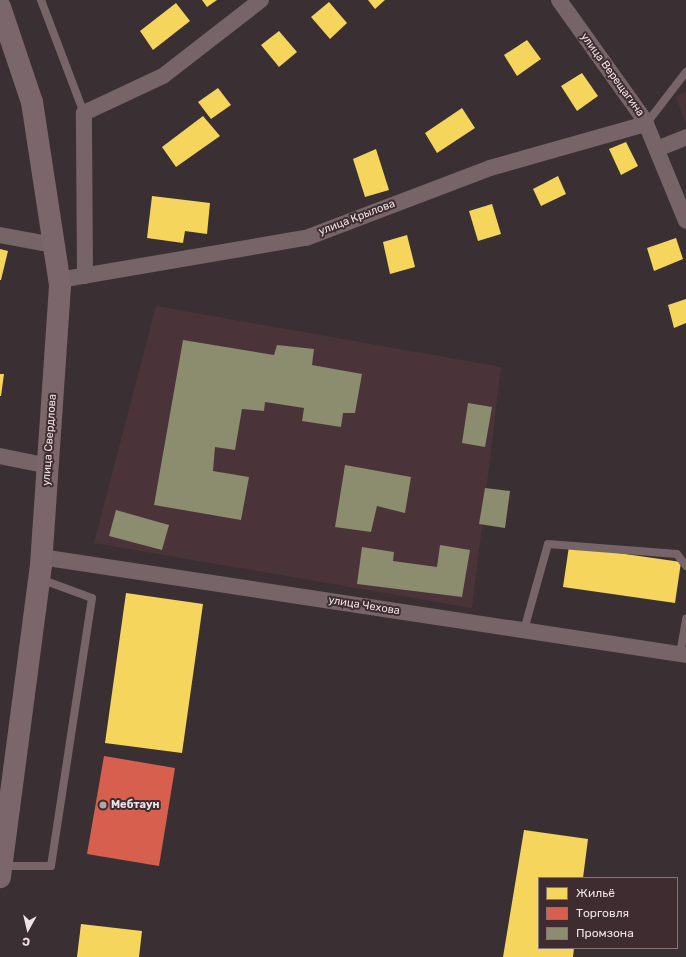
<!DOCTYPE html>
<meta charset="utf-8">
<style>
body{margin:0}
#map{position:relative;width:686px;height:957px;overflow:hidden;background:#3a3033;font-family:Rubik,sans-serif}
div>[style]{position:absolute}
.built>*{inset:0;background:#4a3339}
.homes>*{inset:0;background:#f6d55c}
.shops>*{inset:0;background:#d6604d}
.industry>*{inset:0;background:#8c8c6e}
.lane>*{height:8px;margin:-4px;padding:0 4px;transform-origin:4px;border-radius:4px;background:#766469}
.street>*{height:16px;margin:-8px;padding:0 8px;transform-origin:8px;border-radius:8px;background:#766469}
.secondary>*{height:22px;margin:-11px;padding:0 11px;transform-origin:11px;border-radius:11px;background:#7a666b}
.dots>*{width:11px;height:11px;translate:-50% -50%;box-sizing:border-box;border:2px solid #3e2c31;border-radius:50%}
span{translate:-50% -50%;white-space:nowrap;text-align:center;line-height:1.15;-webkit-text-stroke:4px #3e2c31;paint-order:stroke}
.street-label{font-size:11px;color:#eee2e5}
.poi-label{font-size:11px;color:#eee2e5;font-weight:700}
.left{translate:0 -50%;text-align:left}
.legend{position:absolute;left:538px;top:877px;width:140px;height:72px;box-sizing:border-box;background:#3e2c31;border:1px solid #847579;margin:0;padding:5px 7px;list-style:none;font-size:12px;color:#eee2e5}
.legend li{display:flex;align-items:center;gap:8px;height:20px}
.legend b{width:20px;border:1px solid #847579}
.north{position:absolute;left:8px;top:909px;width:40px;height:40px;-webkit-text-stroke:3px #3e2c31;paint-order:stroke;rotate:188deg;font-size:11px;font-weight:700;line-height:16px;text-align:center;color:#eee2e5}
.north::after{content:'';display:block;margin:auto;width:14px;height:18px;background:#eee2e5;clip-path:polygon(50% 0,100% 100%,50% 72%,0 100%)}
</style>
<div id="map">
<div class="built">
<div style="clip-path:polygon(686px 91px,686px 124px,676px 97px)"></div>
<div style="clip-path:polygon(156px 306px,501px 367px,472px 608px,94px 543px)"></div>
</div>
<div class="homes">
<div style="clip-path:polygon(202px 0,217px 0,207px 7px)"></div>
<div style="clip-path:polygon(368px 0,385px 0,375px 9px)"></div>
<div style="clip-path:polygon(329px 2px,347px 23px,330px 39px,311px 17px)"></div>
<div style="clip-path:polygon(176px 3px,190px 21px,153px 50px,140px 31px)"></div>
<div style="clip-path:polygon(279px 31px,297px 52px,279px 67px,261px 45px)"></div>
<div style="clip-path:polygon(527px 40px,541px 59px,517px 76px,504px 55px)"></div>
<div style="clip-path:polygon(582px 73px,598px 96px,577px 111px,561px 86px)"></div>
<div style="clip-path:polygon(218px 88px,231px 105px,211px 119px,198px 102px)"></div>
<div style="clip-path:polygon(462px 108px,475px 128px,437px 153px,425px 133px)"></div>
<div style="clip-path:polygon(203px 116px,220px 136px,176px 167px,162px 147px)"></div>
<div style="clip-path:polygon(626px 142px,638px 166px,621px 175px,609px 149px)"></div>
<div style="clip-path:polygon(376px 149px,389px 190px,365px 197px,353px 159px)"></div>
<div style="clip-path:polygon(558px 176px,566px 194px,541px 206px,533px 189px)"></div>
<div style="clip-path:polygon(152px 196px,210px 203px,207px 234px,185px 231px,183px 243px,147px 238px)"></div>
<div style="clip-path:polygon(492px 204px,501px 234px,478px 241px,469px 211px)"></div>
<div style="clip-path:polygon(407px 235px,415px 267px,390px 274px,383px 242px)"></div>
<div style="clip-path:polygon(676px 238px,683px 259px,654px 271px,647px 248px)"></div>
<div style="clip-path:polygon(0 249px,8px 251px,1px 280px,0 280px)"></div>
<div style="clip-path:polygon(686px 299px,686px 323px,674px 328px,668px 305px)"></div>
<div style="clip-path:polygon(0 374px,4px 374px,1px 396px,0 396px)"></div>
<div style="clip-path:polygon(569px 546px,681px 562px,675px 603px,563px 587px)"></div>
<div style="clip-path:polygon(126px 593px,203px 604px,182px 753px,105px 743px)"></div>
<div style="clip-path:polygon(524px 830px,588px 839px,583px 878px,539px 878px,539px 948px,574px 948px,573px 957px,503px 957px)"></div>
<div style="clip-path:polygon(81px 924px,142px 931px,139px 957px,77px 957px)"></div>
</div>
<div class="shops">
<div style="clip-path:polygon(104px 756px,175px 768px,159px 866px,87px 854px)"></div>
</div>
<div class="industry">
<div style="clip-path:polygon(183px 340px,274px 355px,277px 345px,314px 349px,312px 365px,362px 374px,355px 413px,343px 413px,341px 427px,302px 421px,304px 408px,265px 402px,264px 411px,242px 409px,235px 450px,215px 447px,213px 471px,249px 477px,241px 520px,154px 505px)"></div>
<div style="clip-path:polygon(468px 403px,492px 407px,485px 447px,462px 443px)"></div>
<div style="clip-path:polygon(345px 465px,411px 477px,405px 513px,377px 506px,371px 532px,335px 527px)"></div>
<div style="clip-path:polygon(485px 488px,510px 491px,505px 528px,479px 524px)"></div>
<div style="clip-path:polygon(116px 510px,169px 525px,162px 550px,109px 536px)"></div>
<div style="clip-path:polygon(440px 545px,470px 550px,462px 597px,357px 584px,362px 547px,394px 552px,393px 561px,437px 567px)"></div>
</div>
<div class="lane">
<div style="left:41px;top:0;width:121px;rotate:69.2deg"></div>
<div style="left:646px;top:124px;width:66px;rotate:-52.4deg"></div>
<div style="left:524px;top:630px;width:89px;rotate:-74.4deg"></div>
<div style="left:548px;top:544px;width:129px;rotate:4.4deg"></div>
<div style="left:677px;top:554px;width:15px;rotate:53deg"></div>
<div style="left:680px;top:654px;width:36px;rotate:-80deg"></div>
<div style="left:2px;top:866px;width:49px"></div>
<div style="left:51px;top:866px;width:271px;rotate:-81.3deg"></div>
<div style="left:92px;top:598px;width:55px;rotate:-159.9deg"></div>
</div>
<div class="street">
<div style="left:559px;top:0;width:146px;rotate:54.5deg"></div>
<div style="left:644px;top:119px;width:110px;rotate:67.6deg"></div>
<div style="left:657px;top:149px;width:31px;rotate:-22deg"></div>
<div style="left:0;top:235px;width:55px;rotate:10.5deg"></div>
<div style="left:85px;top:276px;width:163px;rotate:-90.4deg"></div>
<div style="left:84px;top:113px;width:87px;rotate:-25.1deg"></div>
<div style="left:163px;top:76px;width:124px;rotate:-37.8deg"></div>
<div style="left:59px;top:280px;width:251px;rotate:-9.7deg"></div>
<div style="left:306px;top:238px;width:197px;rotate:-20.8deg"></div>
<div style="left:490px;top:168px;width:162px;rotate:-15.8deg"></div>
<div style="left:0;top:456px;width:50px;rotate:11.5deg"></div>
<div style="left:41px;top:557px;width:652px;rotate:8.64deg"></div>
</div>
<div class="secondary">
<div style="left:0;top:7px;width:100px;rotate:71.4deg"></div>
<div style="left:32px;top:102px;width:186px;rotate:81.3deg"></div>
<div style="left:60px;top:286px;width:280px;rotate:93.9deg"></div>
<div style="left:41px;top:565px;width:315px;rotate:97.5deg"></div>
</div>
<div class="dots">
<div style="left:103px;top:805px;background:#afa4a7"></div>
</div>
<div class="street-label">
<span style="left:612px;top:75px;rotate:54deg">улица Верещагина</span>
<span style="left:357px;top:218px;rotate:-21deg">улица Крылова</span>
<span style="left:50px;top:440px;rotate:-86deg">улица Свердлова</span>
<span style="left:364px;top:606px;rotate:9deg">улица Чехова</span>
</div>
<div class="poi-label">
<span class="left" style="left:111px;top:805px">Мебтаун</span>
</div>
<ul class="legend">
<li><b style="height:11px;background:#f6d55c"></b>Жильё</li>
<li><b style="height:11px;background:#d6604d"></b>Торговля</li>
<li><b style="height:11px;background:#8c8c6e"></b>Промзона</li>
</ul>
<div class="north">С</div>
</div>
